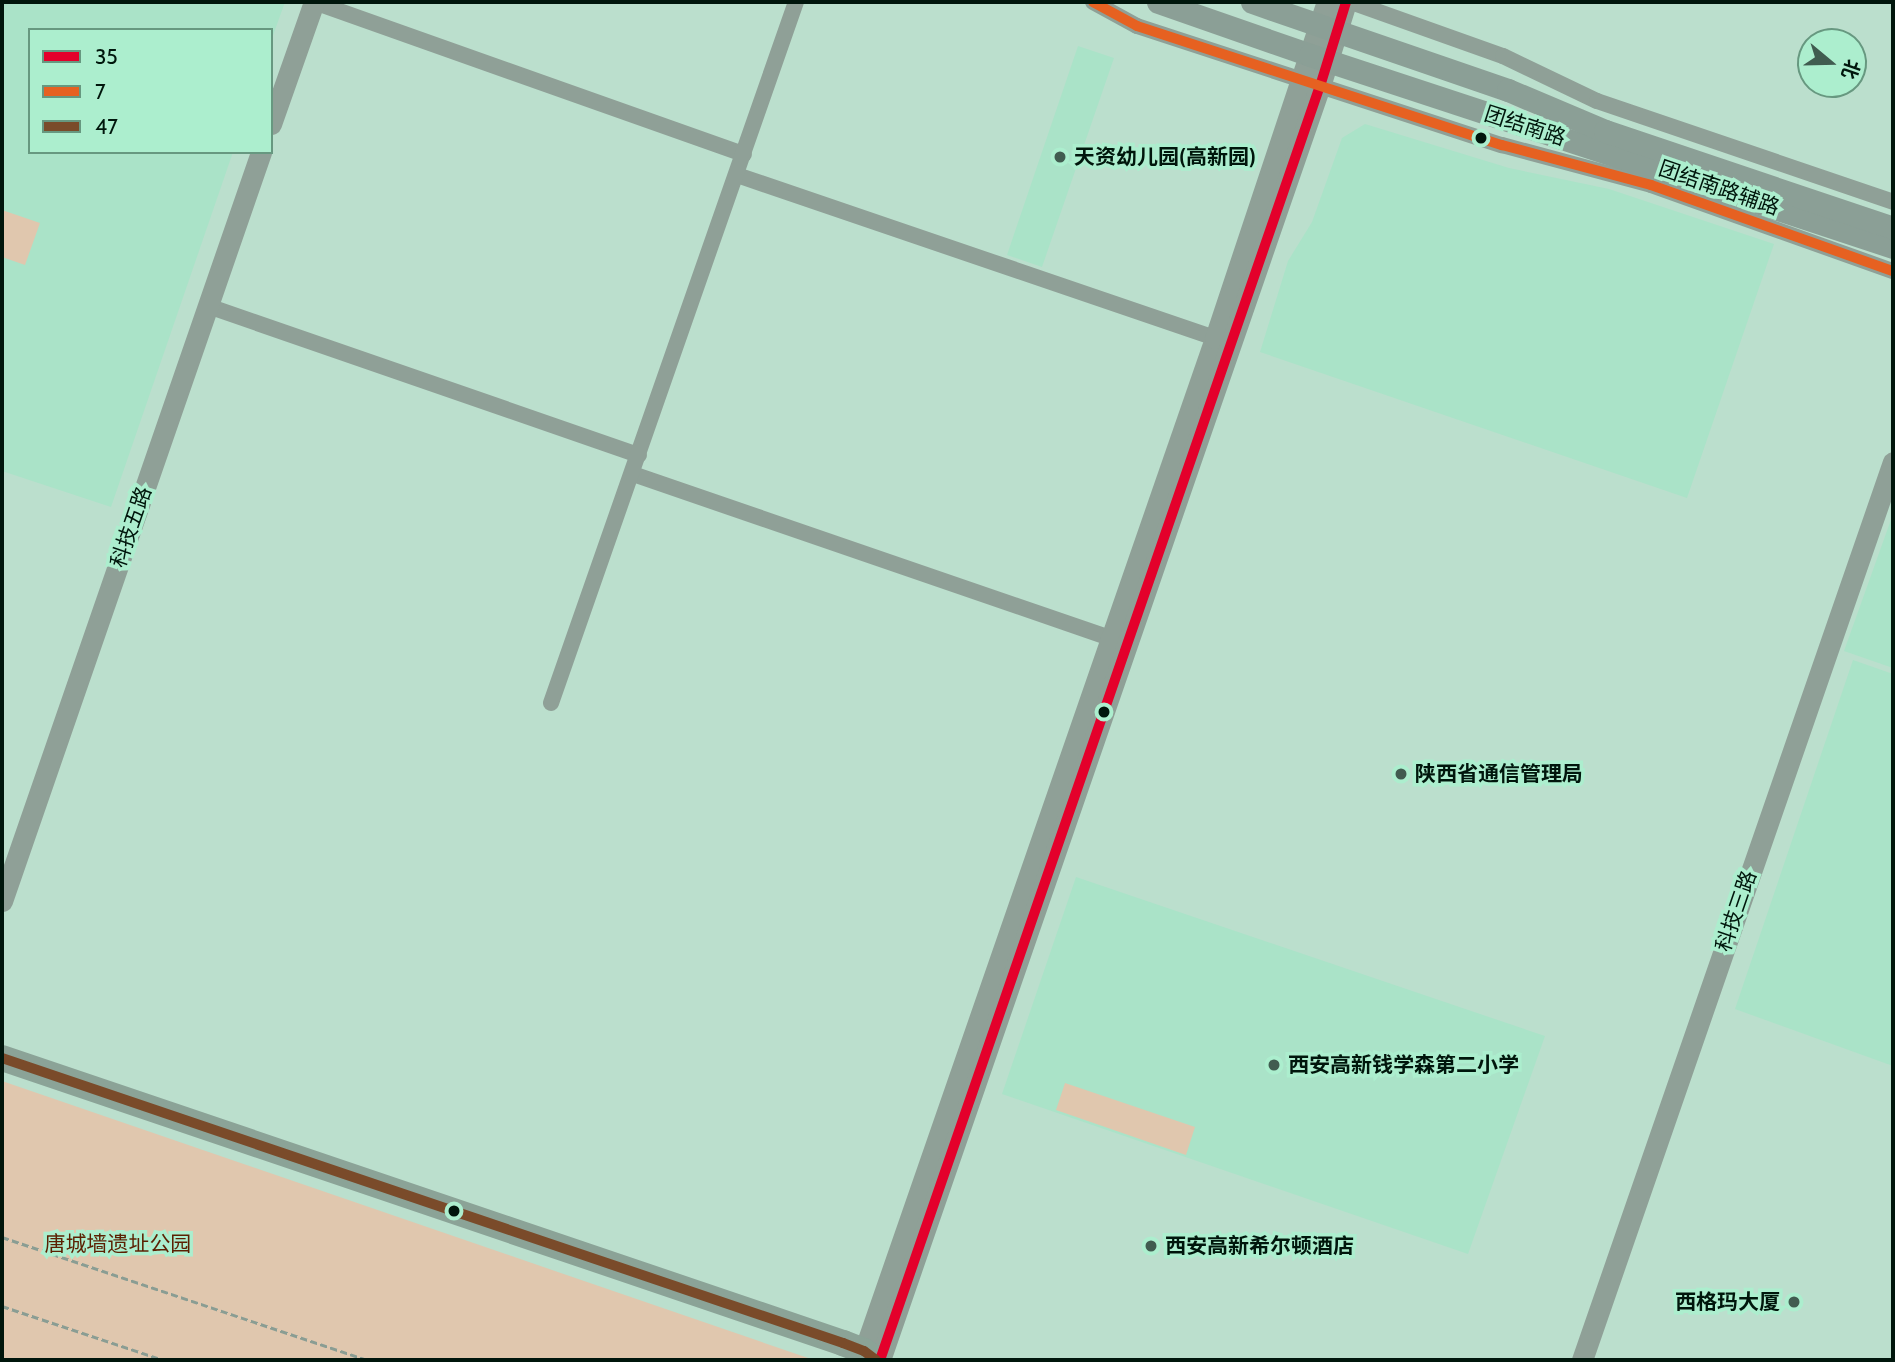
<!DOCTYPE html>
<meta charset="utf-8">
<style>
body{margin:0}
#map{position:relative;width:1895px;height:1362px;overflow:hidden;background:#bbdfcd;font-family:Cabin,"Noto Sans SC",sans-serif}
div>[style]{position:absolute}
.built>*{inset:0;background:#aae3c8}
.green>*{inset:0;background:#e0c7ae}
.path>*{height:2.5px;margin-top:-1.25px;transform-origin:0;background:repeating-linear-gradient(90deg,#8a9d93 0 7px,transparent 0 10.5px)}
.minor>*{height:16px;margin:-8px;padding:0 8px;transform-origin:8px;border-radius:8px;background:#8fa097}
.tertiary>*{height:21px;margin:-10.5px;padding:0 10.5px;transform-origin:10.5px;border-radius:10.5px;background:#8fa097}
.secondary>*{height:23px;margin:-11.5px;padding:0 11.5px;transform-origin:11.5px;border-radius:11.5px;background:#8b9f96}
.primary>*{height:26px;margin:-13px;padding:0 13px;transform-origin:13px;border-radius:13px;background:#8ba397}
.bus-1>*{height:10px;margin:-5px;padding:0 5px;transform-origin:5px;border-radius:5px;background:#e4002b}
.bus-2>*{height:10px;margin:-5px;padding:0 5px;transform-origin:5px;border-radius:5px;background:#e66121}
.bus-3>*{height:10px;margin:-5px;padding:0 5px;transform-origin:5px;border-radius:5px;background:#7a4b2a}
.dots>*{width:19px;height:19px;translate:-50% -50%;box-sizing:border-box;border:4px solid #aceece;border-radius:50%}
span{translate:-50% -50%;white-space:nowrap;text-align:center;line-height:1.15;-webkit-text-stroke:7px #aceece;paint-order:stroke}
.street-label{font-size:21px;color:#00160c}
.poi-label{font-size:21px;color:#00160c;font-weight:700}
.left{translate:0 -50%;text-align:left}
.right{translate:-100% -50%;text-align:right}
.park-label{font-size:21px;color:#5b1f01}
.frame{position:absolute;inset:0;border:4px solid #00160c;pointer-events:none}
.legend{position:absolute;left:28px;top:28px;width:245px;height:126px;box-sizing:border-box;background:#aceece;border:2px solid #679880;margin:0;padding:9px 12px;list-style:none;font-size:21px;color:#00160c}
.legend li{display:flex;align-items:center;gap:14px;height:35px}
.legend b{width:35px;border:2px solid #679880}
.north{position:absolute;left:1797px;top:28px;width:70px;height:70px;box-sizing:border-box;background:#aceece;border:2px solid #679880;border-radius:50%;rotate:109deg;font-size:19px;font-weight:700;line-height:28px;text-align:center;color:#00160c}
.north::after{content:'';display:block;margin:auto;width:24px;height:32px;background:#415c50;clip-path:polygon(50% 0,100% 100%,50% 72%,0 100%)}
</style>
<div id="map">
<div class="built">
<div style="clip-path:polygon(2px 2px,285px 2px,271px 41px,271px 30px,30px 30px,30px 152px,233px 152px,111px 507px,2px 471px)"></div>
<div style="clip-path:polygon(1078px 46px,1114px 58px,1042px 267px,1007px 255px)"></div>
<div style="clip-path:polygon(1365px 124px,1509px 168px,1609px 189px,1774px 244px,1687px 498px,1260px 352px,1288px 261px,1312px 222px,1342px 138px)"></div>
<div style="clip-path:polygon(1893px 514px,1893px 668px,1844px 651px)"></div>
<div style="clip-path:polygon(1853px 660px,1893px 674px,1893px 1066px,1735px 1009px)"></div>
<div style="clip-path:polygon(1076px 877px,1545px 1036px,1468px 1254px,1002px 1094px)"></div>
</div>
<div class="green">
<div style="clip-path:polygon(2px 210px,40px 223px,25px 265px,2px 257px)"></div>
<div style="clip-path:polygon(2px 1081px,814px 1360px,2px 1360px)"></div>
<div style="clip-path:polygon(1065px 1083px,1195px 1127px,1186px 1155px,1056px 1110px)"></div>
</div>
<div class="path">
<div style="left:2px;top:1237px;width:386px;rotate:18.6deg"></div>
<div style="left:2px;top:1306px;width:170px;rotate:18.5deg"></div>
</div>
<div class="minor">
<div style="left:314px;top:2px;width:456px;rotate:19.5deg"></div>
<div style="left:1093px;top:2px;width:50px;rotate:28.6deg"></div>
<div style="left:1137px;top:26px;width:384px;rotate:18.1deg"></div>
<div style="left:1502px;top:145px;width:154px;rotate:15deg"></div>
<div style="left:1651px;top:185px;width:257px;rotate:19.6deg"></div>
<div style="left:1351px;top:2px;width:161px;rotate:19.6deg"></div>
<div style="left:1503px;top:56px;width:104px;rotate:25.6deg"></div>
<div style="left:1597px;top:101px;width:313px;rotate:18.8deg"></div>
<div style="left:737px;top:175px;width:505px;rotate:18.83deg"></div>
<div style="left:208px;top:306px;width:456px;rotate:19.1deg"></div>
<div style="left:633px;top:474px;width:504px;rotate:18.97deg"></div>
<div style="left:551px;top:703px;width:743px;rotate:-70.74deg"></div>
</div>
<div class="tertiary">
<div style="left:271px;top:124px;width:129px;rotate:-70.6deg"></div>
<div style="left:2px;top:901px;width:793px;rotate:-70.92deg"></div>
<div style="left:861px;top:1360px;width:1082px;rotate:-70.89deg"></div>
<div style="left:1215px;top:338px;width:354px;rotate:-71.6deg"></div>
<div style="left:880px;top:1360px;width:1351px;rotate:-70.95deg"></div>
<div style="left:1321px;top:83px;width:85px;rotate:-72.8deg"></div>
<div style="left:1582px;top:1360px;width:950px;rotate:-70.9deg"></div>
</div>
<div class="secondary">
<div style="left:1158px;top:2px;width:161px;rotate:19.2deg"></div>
<div style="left:1310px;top:55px;width:614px;rotate:18.23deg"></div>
<div style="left:1252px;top:2px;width:271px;rotate:19deg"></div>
<div style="left:1508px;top:90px;width:105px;rotate:22.9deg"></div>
<div style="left:1605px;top:131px;width:304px;rotate:18.6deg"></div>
</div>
<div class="primary">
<div style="left:2px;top:1058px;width:888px;rotate:18.72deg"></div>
<div style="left:843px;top:1343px;width:22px;rotate:21deg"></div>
<div style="left:864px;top:1351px;width:15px;rotate:37deg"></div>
</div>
<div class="bus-1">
<div style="left:880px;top:1360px;width:1351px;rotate:-70.95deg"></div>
<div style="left:1321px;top:83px;width:85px;rotate:-72.8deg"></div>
</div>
<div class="bus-2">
<div style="left:1093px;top:2px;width:50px;rotate:28.6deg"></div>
<div style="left:1137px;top:26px;width:384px;rotate:18.1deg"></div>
<div style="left:1502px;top:145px;width:154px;rotate:15deg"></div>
<div style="left:1651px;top:185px;width:257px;rotate:19.6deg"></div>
</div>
<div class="bus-3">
<div style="left:2px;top:1058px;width:888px;rotate:18.72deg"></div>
<div style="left:843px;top:1343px;width:22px;rotate:21deg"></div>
<div style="left:864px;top:1351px;width:15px;rotate:37deg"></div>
</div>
<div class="dots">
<div style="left:1481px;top:138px;background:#00160c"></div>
<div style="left:1060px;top:157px;background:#415c50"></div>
<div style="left:1104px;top:712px;background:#00160c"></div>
<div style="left:1401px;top:774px;background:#415c50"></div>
<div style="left:1274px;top:1065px;background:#415c50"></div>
<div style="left:454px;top:1211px;background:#00160c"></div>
<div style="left:1151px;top:1246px;background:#415c50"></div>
<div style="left:1794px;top:1302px;background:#415c50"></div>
</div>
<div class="street-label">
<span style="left:1525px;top:126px;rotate:18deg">团结南路</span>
<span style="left:1719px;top:188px;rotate:19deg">团结南路辅路</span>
<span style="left:131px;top:527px;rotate:-71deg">科技五路</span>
<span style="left:1736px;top:911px;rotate:-71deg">科技三路</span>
</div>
<div class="poi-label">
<span class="left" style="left:1074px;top:157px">天资幼儿园(高新园)</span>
<span class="left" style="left:1415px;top:774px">陕西省通信管理局</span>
<span class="left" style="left:1288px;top:1065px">西安高新钱学森第二小学</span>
<span class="left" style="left:1165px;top:1246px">西安高新希尔顿酒店</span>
<span class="right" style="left:1780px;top:1302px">西格玛大厦</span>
</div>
<div class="park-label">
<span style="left:118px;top:1244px">唐城墙遗址公园</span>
</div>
<div class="frame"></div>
<ul class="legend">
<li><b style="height:9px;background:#e4002b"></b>35</li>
<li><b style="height:9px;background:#e66121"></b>7</li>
<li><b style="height:9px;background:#7a4b2a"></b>47</li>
</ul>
<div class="north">北</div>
</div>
